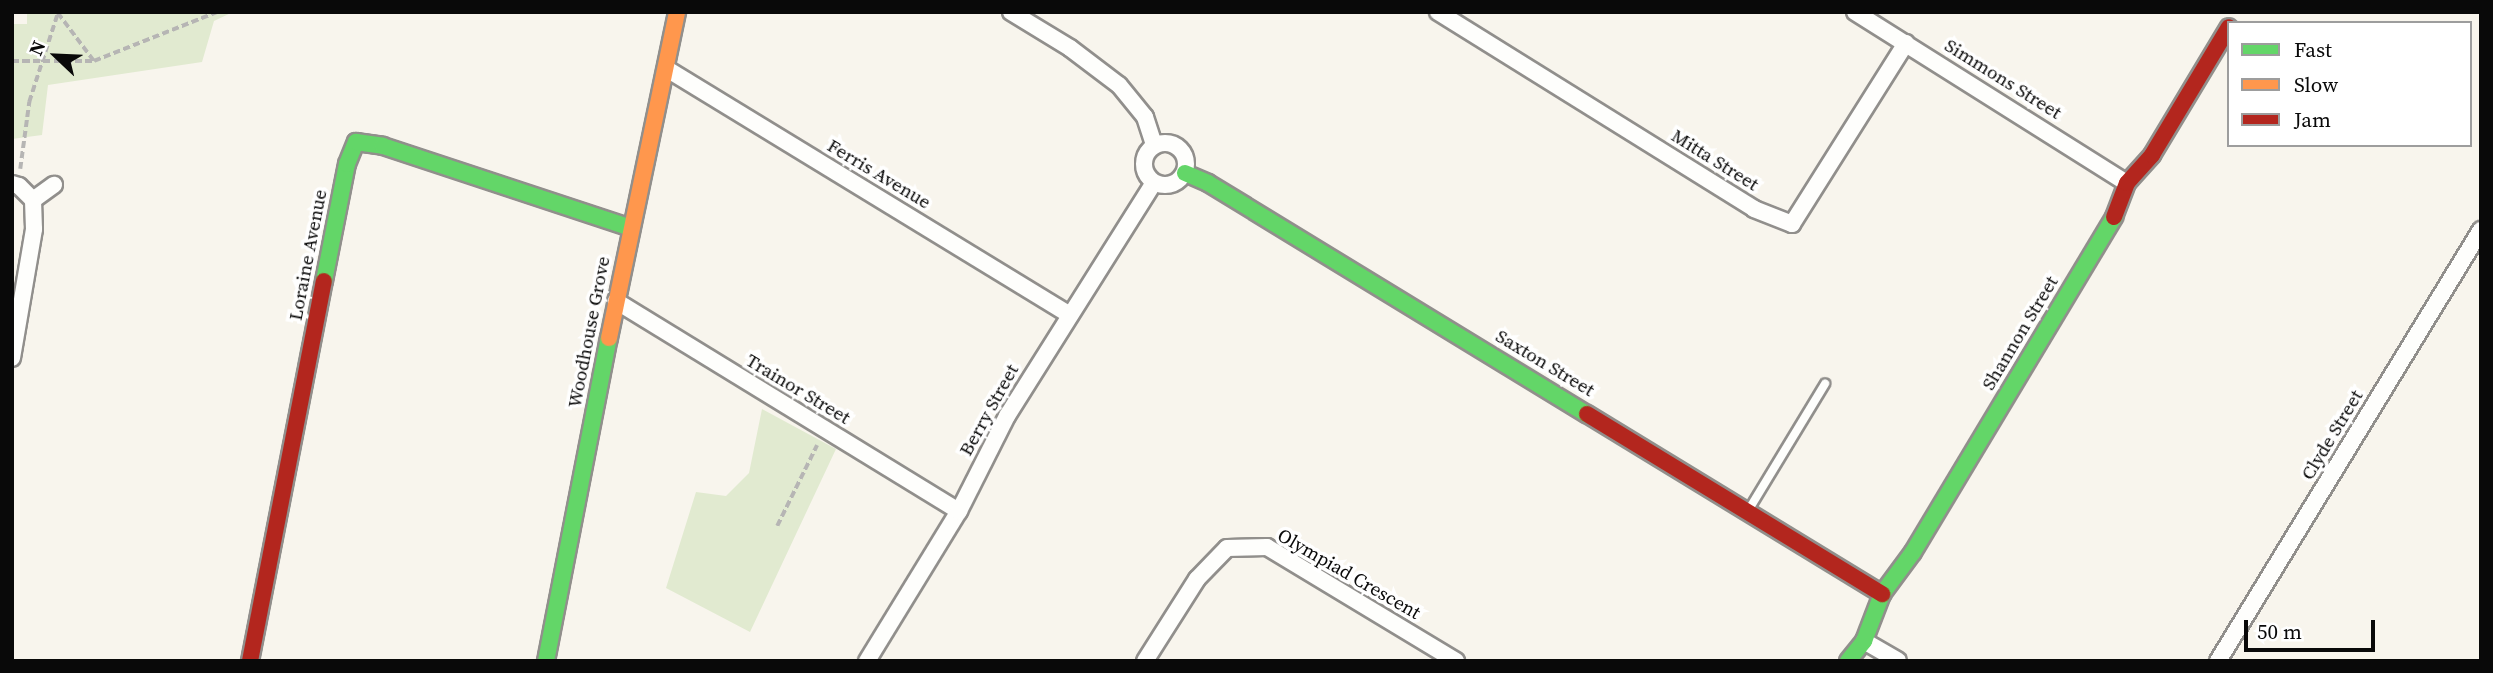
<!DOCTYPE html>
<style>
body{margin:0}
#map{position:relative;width:2493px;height:673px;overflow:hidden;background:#f8f5ed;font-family:"Source Serif 4",serif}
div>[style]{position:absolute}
.green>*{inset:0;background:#e1ead0}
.path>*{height:3.5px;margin-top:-1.75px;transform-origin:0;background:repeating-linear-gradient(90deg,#b6b5b4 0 7px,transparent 0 10.5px)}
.roads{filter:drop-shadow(2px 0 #918f8c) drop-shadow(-2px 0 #918f8c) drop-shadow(0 2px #918f8c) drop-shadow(0 -2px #918f8c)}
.lane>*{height:8px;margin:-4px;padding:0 4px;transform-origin:4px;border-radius:4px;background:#fefefc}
.street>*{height:16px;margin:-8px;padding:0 8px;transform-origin:8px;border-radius:8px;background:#fefefc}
.street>.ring{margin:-8px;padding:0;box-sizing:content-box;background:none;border:16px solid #fefefc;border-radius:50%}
.fast>*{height:16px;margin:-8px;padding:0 8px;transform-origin:8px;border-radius:8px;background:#63d668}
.slow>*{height:16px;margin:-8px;padding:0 8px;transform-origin:8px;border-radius:8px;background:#ff974d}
.jam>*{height:16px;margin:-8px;padding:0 8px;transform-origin:8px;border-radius:8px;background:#b3261e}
span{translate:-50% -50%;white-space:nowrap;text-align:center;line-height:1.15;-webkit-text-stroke:7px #fff;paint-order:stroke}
.street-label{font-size:19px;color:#090909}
.frame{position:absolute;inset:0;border:14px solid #090909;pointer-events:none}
.legend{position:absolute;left:2227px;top:21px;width:245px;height:126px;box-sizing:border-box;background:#fff;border:2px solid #9d9d9d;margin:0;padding:9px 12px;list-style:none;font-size:21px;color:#090909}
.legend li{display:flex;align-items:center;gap:14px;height:35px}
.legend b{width:35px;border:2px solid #9d9d9d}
.north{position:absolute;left:21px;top:21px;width:70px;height:70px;-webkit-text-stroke:5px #fff;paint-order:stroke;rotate:293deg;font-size:19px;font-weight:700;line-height:28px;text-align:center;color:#090909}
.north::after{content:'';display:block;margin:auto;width:24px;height:32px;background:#090909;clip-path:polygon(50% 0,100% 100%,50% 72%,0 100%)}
.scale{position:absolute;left:2244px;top:620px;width:131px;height:32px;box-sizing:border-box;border:4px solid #090909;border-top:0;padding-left:9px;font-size:21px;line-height:24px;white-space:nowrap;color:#090909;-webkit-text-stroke:5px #fff;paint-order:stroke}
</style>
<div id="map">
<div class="green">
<div style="clip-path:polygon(27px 12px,233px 12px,214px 21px,202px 62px,48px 85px,42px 135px,12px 139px,12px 24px,27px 24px)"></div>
<div style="clip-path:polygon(762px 409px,836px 449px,750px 632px,666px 588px,696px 492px,726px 496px,749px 473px)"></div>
</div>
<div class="path">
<div style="left:58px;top:13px;width:60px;rotate:53.1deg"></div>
<div style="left:12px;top:61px;width:82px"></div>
<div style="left:94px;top:61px;width:132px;rotate:-21.7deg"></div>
<div style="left:20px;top:169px;width:68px;rotate:-82.3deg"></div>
<div style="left:29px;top:102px;width:95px;rotate:-72.1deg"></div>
<div style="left:777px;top:526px;width:90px;rotate:-63.7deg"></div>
</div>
<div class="roads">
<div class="lane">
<div style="left:1748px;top:511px;width:149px;rotate:-58.8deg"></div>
</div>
<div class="street">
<div style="left:1011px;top:12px;width:69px;rotate:31.4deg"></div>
<div style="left:1070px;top:48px;width:61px;rotate:37.1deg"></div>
<div style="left:1119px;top:85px;width:41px;rotate:50.9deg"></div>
<div style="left:1145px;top:117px;width:29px;rotate:72deg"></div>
<div style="left:1438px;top:12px;width:372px;rotate:31.9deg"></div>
<div style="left:1754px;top:209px;width:41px;rotate:21.5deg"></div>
<div style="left:1792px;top:224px;width:214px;rotate:-57.8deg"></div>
<div style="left:1855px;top:12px;width:321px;rotate:32.2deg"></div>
<div style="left:667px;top:69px;width:472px;rotate:31.4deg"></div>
<div class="ring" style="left:1144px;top:143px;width:26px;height:26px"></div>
<div style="left:12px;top:184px;width:7px;rotate:16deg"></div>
<div style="left:19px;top:186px;width:20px;rotate:45deg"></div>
<div style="left:616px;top:301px;width:402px;rotate:31.5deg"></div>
<div style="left:12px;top:358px;width:131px;rotate:-80.3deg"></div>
<div style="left:34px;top:229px;width:29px;rotate:-92deg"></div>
<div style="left:33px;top:200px;width:26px;rotate:-36deg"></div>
<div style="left:1864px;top:641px;width:39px;rotate:30deg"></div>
<div style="left:867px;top:661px;width:176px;rotate:-58.5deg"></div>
<div style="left:959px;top:511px;width:106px;rotate:-63.2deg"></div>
<div style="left:1007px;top:416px;width:275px;rotate:-57.8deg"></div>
<div style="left:1145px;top:661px;width:97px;rotate:-57.6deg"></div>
<div style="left:1197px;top:579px;width:43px;rotate:-45.9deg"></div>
<div style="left:1227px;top:548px;width:40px;rotate:-1.4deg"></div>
<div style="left:1267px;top:547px;width:221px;rotate:31.1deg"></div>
<div style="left:2218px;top:661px;width:505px;rotate:-58.61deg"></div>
</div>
<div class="fast">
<div style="left:1185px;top:173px;width:25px;rotate:23deg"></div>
<div style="left:1208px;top:183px;width:444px;rotate:31.4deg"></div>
<div style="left:324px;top:281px;width:119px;rotate:-78.9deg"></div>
<div style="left:347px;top:164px;width:24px;rotate:-68deg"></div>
<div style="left:356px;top:142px;width:27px;rotate:8deg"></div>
<div style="left:383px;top:146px;width:261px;rotate:18.3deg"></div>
<div style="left:546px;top:661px;width:329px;rotate:-79deg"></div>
<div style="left:1848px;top:661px;width:26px;rotate:-51deg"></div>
<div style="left:1864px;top:641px;width:50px;rotate:-69deg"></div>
<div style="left:1882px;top:594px;width:52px;rotate:-53.6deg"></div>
<div style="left:1913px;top:552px;width:391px;rotate:-59deg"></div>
</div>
<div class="slow">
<div style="left:609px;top:338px;width:333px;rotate:-78.2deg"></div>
</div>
<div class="jam">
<div style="left:2114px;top:217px;width:36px;rotate:-69deg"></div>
<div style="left:2127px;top:183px;width:38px;rotate:-48deg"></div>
<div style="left:2152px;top:155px;width:149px;rotate:-59deg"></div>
<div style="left:1587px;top:414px;width:346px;rotate:31.4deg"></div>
<div style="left:250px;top:661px;width:387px;rotate:-79deg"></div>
</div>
</div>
<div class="street-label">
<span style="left:2003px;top:79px;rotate:32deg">Simmons Street</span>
<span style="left:1715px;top:160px;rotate:32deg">Mitta Street</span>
<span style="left:879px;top:174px;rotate:31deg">Ferris Avenue</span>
<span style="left:308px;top:255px;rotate:-79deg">Loraine Avenue</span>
<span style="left:589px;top:332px;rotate:-79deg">Woodhouse Grove</span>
<span style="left:2020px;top:333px;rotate:-59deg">Shannon Street</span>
<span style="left:1545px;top:363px;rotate:31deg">Saxton Street</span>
<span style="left:798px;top:389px;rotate:31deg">Trainor Street</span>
<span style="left:989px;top:410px;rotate:-61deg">Berry Street</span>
<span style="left:2332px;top:435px;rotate:-59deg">Clyde Street</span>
<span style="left:1349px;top:574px;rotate:30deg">Olympiad Crescent</span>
</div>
<div class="frame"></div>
<ul class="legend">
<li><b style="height:9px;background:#63d668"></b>Fast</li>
<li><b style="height:9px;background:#ff974d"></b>Slow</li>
<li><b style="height:9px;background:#b3261e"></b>Jam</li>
</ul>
<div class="north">N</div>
<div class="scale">50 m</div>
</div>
